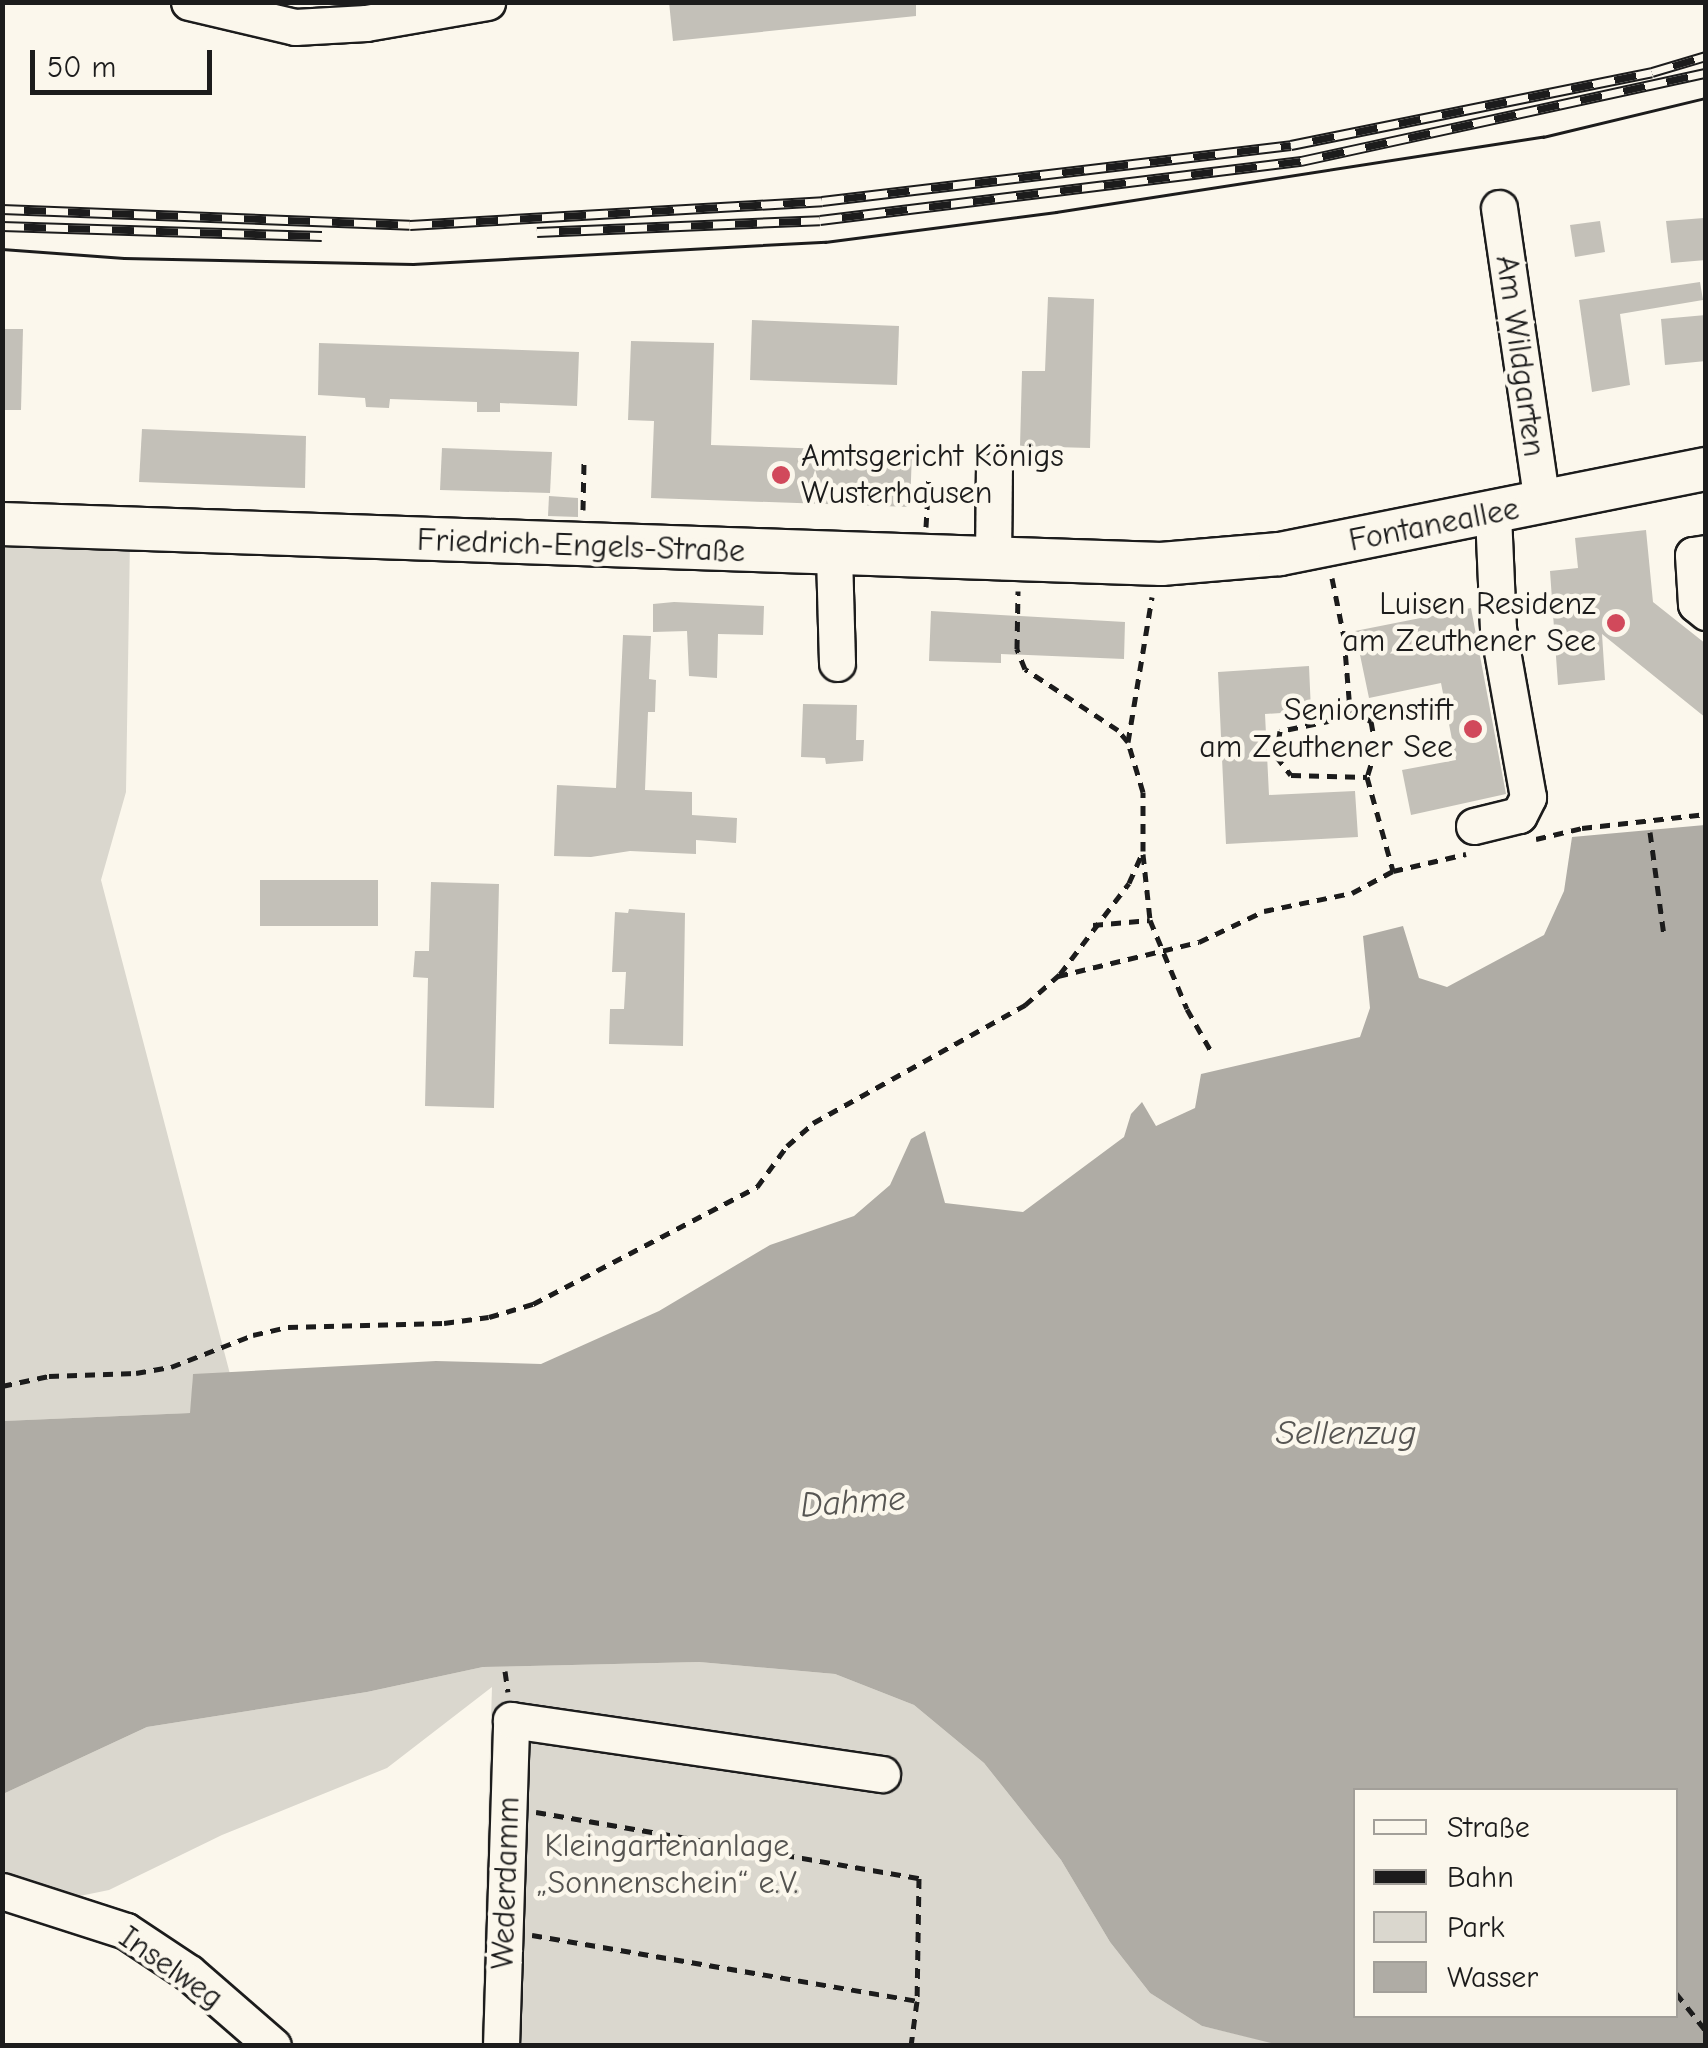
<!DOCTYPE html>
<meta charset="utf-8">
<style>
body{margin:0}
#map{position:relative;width:1708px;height:2048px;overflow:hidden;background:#fbf7ec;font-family:"Comic Neue",sans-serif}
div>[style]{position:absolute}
.green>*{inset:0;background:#dad7ce}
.water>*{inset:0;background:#afaca5}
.building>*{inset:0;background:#c3c0b8}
.path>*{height:5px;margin-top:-2.5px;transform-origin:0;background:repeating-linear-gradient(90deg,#1c1c1c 0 10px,transparent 0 18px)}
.roads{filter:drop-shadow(2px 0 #1c1c1c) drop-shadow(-2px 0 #1c1c1c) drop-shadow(0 2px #1c1c1c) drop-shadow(0 -2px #1c1c1c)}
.minor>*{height:35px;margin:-17.5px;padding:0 17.5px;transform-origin:17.5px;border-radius:17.5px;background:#fbf7ec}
.major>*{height:42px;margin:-21px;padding:0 21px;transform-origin:21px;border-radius:21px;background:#fbf7ec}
.tram>*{height:2.5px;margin:-1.25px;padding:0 1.25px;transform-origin:1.25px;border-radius:1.25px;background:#1c1c1c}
.rail>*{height:11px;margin-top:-5.5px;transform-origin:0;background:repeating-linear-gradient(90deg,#fbf7ec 0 22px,#1c1c1c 0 44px);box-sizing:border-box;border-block:2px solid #1c1c1c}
.dots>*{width:28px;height:28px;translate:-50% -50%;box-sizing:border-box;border:5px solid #fbf7ec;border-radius:50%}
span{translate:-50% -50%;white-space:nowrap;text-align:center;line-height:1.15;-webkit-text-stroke:9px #fbf7ec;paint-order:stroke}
.street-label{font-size:32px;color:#1c1c1c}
.poi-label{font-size:32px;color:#1c1c1c}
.left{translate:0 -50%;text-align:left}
.right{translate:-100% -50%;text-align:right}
.park-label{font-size:32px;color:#555451}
.water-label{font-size:35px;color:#575653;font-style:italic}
.frame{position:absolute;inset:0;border:5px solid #1c1c1c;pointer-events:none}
.legend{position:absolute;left:1353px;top:1788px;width:325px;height:230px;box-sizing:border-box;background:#fbf7ec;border:2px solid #a29f99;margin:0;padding:12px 18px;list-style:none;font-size:30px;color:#1c1c1c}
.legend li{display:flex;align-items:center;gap:20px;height:50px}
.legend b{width:50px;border:2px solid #a29f99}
.scale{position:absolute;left:30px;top:50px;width:182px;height:45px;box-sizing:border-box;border:5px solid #1c1c1c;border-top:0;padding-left:12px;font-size:30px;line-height:35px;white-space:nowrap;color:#1c1c1c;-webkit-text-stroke:8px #fbf7ec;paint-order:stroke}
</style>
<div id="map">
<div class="green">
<div style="clip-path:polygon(2px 534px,130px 539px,126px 792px,101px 880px,230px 1374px,193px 1375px,191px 1413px,3px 1421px)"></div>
<div style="clip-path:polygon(699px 1662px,835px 1674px,914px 1705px,984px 1763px,1061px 1860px,1110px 1942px,1150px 1993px,1202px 2026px,1283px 2045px,481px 2045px,492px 1687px,387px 1768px,222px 1835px,109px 1890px,60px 1900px,3px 1888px,3px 1794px,147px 1727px,367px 1692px,483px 1667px)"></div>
</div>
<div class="water">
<div style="clip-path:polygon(evenodd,1705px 825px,1705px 2045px,1283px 2046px,1202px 2026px,1150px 1993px,1110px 1942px,1061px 1860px,984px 1763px,914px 1705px,835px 1674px,699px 1662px,483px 1667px,367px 1692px,147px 1727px,3px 1794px,3px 1421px,190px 1413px,193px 1374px,436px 1361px,541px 1364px,659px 1311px,770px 1245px,854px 1216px,890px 1185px,911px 1139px,925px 1131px,945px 1203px,1023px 1212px,1124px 1137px,1131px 1114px,1142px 1102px,1156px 1126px,1195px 1108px,1201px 1074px,1360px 1037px,1370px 1008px,1363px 936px,1403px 926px,1419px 978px,1447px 987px,1544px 935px,1564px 891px,1572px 837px,1705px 825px,1356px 1790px,1676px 1790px,1676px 2016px,1356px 2016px,1356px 1790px)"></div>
</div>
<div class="building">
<div style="clip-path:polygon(669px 2px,916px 2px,916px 16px,673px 41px)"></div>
<div style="clip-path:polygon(1704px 218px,1706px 260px,1671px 263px,1666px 221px)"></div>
<div style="clip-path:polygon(1600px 221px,1605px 252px,1575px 257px,1570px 225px)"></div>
<div style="clip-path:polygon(1700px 282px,1703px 300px,1620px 314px,1630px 385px,1592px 392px,1579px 300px)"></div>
<div style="clip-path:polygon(1048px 297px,1094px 299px,1090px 448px,1020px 446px,1022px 371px,1045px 371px)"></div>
<div style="clip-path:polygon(1706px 315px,1706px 361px,1665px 365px,1661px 319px)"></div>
<div style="clip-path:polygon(752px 320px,899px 326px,897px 385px,750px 380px)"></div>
<div style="clip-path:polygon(2px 329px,23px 329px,21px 410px,2px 410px)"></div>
<div style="clip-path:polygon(631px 341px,714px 343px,711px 445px,912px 452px,910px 507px,651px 498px,654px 421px,628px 420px)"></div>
<div style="clip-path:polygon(319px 343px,579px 352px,577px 406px,500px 403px,500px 412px,477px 412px,477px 402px,390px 399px,389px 408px,366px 407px,365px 398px,318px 395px)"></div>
<div style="clip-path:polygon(142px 429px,306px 436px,305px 488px,139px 482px)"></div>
<div style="clip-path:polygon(442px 448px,552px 452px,550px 493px,440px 490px)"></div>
<div style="clip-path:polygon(549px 496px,578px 498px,578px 517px,548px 516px)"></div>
<div style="clip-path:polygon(1646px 530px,1653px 602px,1706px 644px,1706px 718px,1602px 634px,1605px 680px,1558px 685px,1550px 571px,1578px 568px,1575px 538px)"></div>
<div style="clip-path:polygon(674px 602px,764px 606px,763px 635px,718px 634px,717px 678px,689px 676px,687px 631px,653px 632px,653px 604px)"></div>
<div style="clip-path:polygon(1471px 608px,1506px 794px,1411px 815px,1402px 770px,1456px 760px,1441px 683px,1369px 698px,1355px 631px)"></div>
<div style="clip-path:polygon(931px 611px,1125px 622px,1124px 659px,1001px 654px,1001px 663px,929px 661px)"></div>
<div style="clip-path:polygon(623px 635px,651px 636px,649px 679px,656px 680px,655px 712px,648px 712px,645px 790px,692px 792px,692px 815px,737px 818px,736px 843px,696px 840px,696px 854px,630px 851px,591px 857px,554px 856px,557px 785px,616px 788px)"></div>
<div style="clip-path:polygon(1309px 666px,1311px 711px,1265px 714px,1269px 795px,1355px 791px,1358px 837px,1226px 844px,1218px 672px)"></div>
<div style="clip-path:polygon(803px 704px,857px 705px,856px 740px,864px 740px,863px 761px,826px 764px,825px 758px,801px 757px)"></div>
<div style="clip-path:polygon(260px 880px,378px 880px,378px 926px,260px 926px)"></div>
<div style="clip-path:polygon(431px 882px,499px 884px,494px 1108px,425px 1106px,428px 978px,413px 977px,415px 951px,429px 951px)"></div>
<div style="clip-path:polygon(629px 909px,685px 913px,683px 1046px,609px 1044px,610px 1009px,624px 1009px,626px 972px,612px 972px,615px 912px,628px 913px)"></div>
</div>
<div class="path">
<div style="left:583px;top:510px;width:48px;rotate:-88.8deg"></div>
<div style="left:926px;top:527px;width:52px;rotate:-86.7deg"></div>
<div style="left:1332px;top:578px;width:60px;rotate:78.5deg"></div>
<div style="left:1344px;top:637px;width:73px;rotate:85.3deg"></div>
<div style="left:1350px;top:710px;width:24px;rotate:28deg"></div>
<div style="left:1371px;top:721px;width:27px;rotate:80deg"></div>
<div style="left:1376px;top:748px;width:30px;rotate:107deg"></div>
<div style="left:1367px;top:777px;width:98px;rotate:74.5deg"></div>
<div style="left:1350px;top:710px;width:20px;rotate:150deg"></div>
<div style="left:1333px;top:720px;width:54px;rotate:168.3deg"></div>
<div style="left:1280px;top:731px;width:25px;rotate:99deg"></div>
<div style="left:1276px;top:756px;width:24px;rotate:52deg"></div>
<div style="left:1291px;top:775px;width:76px;rotate:1.5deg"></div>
<div style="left:1128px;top:742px;width:147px;rotate:-80.6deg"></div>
<div style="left:1650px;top:832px;width:104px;rotate:82.3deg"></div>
<div style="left:1536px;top:839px;width:47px;rotate:-13.4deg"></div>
<div style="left:1582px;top:828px;width:125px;rotate:-6.4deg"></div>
<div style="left:1143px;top:854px;width:66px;rotate:83.9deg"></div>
<div style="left:1150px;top:920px;width:96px;rotate:67.4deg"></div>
<div style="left:1187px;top:1009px;width:48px;rotate:60.3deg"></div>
<div style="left:1093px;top:925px;width:57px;rotate:-5deg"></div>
<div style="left:1058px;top:976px;width:145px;rotate:-13.6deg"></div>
<div style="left:1199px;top:942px;width:72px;rotate:-25.5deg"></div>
<div style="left:1264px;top:911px;width:90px;rotate:-11.6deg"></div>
<div style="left:1352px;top:893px;width:47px;rotate:-28.2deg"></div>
<div style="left:1393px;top:871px;width:75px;rotate:-13.1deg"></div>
<div style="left:2px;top:1386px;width:48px;rotate:-12deg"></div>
<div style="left:49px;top:1376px;width:87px;rotate:-2deg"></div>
<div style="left:136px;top:1373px;width:36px;rotate:-10deg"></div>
<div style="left:171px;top:1367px;width:88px;rotate:-21.3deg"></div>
<div style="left:253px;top:1335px;width:36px;rotate:-13deg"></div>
<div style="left:288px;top:1327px;width:156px;rotate:-1.5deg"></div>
<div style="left:444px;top:1323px;width:45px;rotate:-7.6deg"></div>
<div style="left:489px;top:1317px;width:46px;rotate:-16.5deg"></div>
<div style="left:533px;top:1304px;width:253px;rotate:-27.6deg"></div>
<div style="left:757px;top:1187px;width:51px;rotate:-53.8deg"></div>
<div style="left:787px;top:1146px;width:35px;rotate:-41deg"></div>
<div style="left:813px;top:1123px;width:243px;rotate:-29.1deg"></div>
<div style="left:1025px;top:1005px;width:47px;rotate:-41.5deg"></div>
<div style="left:1060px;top:974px;width:114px;rotate:-52.8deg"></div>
<div style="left:1129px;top:883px;width:35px;rotate:-66deg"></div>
<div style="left:1143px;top:851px;width:59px;rotate:-90deg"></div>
<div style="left:1143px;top:792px;width:52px;rotate:-106.7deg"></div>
<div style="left:1128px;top:742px;width:16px;rotate:-130deg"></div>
<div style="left:1118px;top:730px;width:111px;rotate:-146.7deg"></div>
<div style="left:1025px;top:669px;width:22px;rotate:-112deg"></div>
<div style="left:1017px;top:649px;width:58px;rotate:-89deg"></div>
<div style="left:505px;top:1671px;width:21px;rotate:82deg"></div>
<div style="left:536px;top:1812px;width:389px;rotate:9.8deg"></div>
<div style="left:919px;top:1878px;width:123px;rotate:90.9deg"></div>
<div style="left:917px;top:2001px;width:45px;rotate:97.6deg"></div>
<div style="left:532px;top:1935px;width:391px;rotate:9.7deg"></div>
<div style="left:1676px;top:1993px;width:48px;rotate:51.7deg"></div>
</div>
<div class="roads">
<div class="minor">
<div style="left:189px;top:2px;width:109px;rotate:13.3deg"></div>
<div style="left:295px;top:27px;width:71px;rotate:-3.2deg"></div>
<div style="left:366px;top:23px;width:123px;rotate:-9.8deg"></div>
<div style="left:1499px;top:208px;width:298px;rotate:81.7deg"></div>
<div style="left:1706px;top:553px;width:13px;rotate:171deg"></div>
<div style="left:1693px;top:555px;width:49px;rotate:86.5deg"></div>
<div style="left:1696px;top:604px;width:13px;rotate:39deg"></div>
<div style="left:834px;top:555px;width:108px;rotate:88.4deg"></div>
<div style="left:993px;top:560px;width:89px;rotate:-89.4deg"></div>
<div style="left:1474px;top:826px;width:46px;rotate:-13.7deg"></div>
<div style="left:1519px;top:815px;width:20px;rotate:-63deg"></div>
<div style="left:1528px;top:797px;width:171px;rotate:-100.1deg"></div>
<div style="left:1498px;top:629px;width:115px;rotate:-92.5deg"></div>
<div style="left:2px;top:1891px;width:130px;rotate:17.9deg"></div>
<div style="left:126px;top:1931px;width:76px;rotate:33.7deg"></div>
<div style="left:189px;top:1973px;width:111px;rotate:41deg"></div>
<div style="left:501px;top:2046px;width:326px;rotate:-88.2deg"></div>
<div style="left:511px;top:1720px;width:375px;rotate:8.3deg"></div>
</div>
<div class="major">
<div style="left:2px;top:524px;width:1160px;rotate:1.98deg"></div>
<div style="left:1161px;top:564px;width:119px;rotate:-4.8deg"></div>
<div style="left:1280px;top:554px;width:434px;rotate:-11.3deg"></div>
</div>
</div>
<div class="tram">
<div style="left:2px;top:249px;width:122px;rotate:4.2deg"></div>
<div style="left:124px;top:258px;width:289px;rotate:1.2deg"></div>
<div style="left:413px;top:264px;width:413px;rotate:-3.1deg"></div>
<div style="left:825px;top:242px;width:233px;rotate:-7.4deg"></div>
<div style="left:1056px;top:212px;width:493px;rotate:-8.8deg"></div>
<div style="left:1543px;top:137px;width:168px;rotate:-13.5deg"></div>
</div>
<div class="rail">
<div style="left:2px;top:209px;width:408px;rotate:2.2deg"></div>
<div style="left:410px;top:225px;width:413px;rotate:-3.3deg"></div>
<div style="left:822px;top:201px;width:472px;rotate:-6.8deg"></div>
<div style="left:1291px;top:145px;width:368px;rotate:-11.4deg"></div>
<div style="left:1652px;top:72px;width:56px;rotate:-16.5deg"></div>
<div style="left:2px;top:226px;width:320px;rotate:1.8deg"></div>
<div style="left:537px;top:232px;width:283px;rotate:-2.4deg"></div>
<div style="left:820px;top:220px;width:485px;rotate:-7deg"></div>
<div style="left:1301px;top:161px;width:414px;rotate:-12.3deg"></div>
</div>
<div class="dots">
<div style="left:781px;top:475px;background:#d1495b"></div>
<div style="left:1616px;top:623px;background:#d1495b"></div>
<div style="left:1473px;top:729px;background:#d1495b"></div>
</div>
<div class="street-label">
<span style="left:1520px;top:356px;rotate:82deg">Am Wildgarten</span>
<span style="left:1434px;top:525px;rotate:-11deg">Fontaneallee</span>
<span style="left:581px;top:546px;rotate:2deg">Friedrich-Engels-Straße</span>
<span style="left:506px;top:1883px;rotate:-88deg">Wederdamm</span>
<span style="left:171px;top:1968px;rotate:35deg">Inselweg</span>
</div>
<div class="poi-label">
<span class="left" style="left:801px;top:475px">Amtsgericht Königs<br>Wusterhausen</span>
<span class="right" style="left:1596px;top:623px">Luisen Residenz<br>am Zeuthener See</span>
<span class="right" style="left:1453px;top:729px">Seniorenstift<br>am Zeuthener See</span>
</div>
<div class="park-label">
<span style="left:667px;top:1865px">Kleingartenanlage<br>„Sonnenschein“ e.V.</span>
</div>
<div class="water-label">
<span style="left:1346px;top:1433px">Sellenzug</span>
<span style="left:853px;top:1502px;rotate:-4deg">Dahme</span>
</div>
<div class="frame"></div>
<ul class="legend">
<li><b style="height:12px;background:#fbf7ec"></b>Straße</li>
<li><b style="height:12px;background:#1c1c1c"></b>Bahn</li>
<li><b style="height:28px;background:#dad7ce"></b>Park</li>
<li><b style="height:28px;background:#afaca5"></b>Wasser</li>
</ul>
<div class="scale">50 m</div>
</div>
